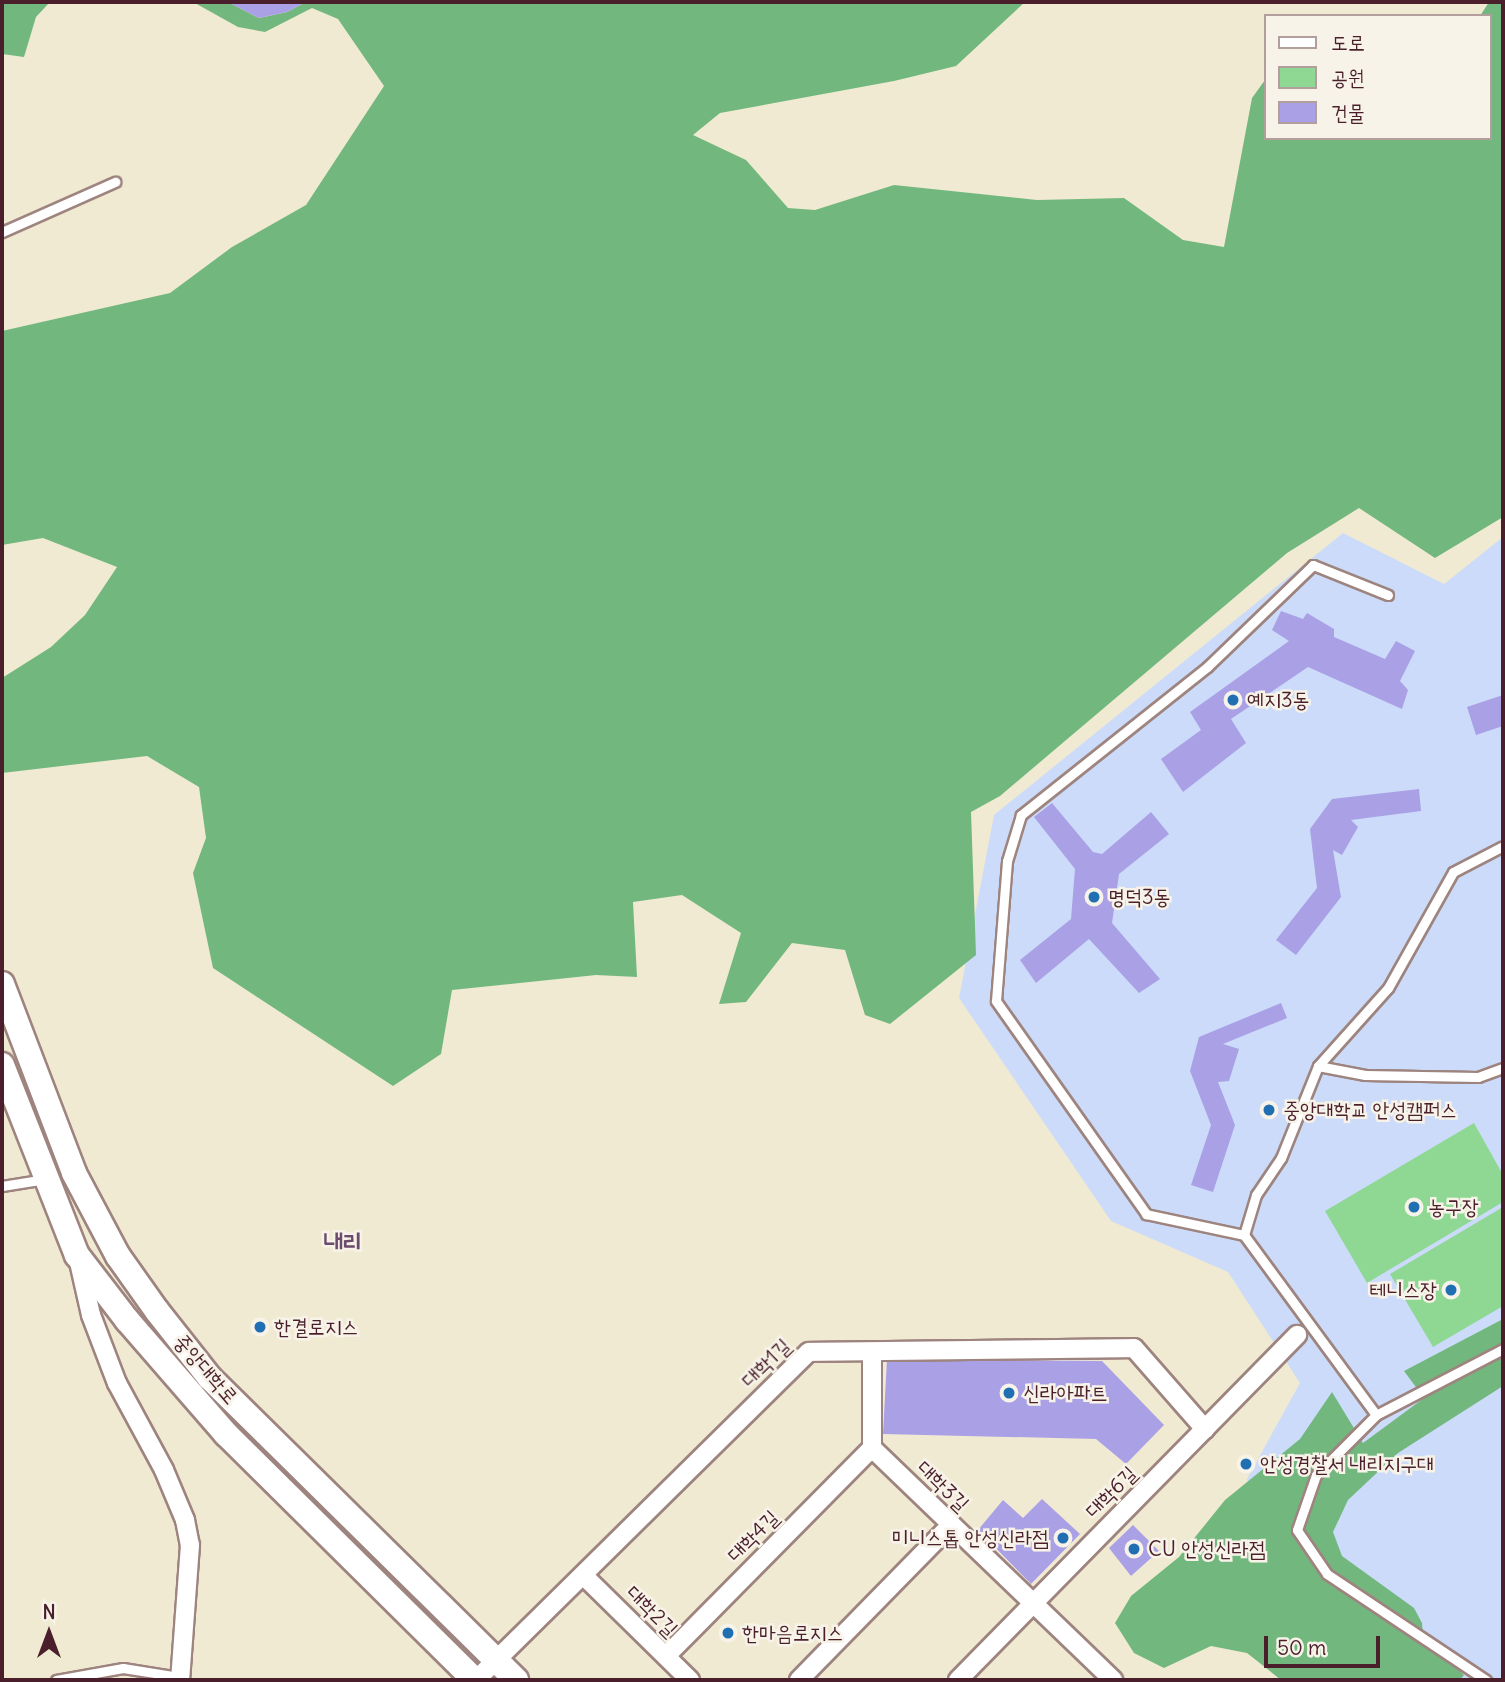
<!DOCTYPE html>
<meta charset="utf-8">
<style>
body{margin:0}
#map{position:relative;width:1505px;height:1682px;overflow:hidden;background:#f1ead3;font-family:Delius,"Poor Story",sans-serif}
div>[style]{position:absolute}
.built>*{inset:0;background:#cbdbf9}
.green>*{inset:0;background:#8ed894}
.forest>*{inset:0;background:#72b87e}
.building>*{inset:0;background:#aaa0e6}
.roads{filter:drop-shadow(2px 0 #9e847f) drop-shadow(-2px 0 #9e847f) drop-shadow(0 2px #9e847f) drop-shadow(0 -2px #9e847f)}
.lane>*{height:9px;margin:-4.5px;padding:0 4.5px;transform-origin:4.5px;border-radius:4.5px;background:#fff}
.street>*{height:18px;margin:-9px;padding:0 9px;transform-origin:9px;border-radius:9px;background:#fff}
.secondary>*{height:24px;margin:-12px;padding:0 12px;transform-origin:12px;border-radius:12px;background:#fff}
.dots>*{width:19px;height:19px;translate:-50% -50%;box-sizing:border-box;border:4px solid #f7f3e8;border-radius:50%}
span{translate:-50% -50%;white-space:nowrap;text-align:center;line-height:1.15;-webkit-text-stroke:5px #f7f3e8;paint-order:stroke}
.poi-label{font-size:21px;color:#4a1f2b}
.left{translate:0 -50%;text-align:left}
.right{translate:-100% -50%;text-align:right}
.street-label{font-size:21px;color:#4a1f2b}
.quarter-label{font-size:24px;color:#6c4c6c;font-weight:700}
.frame{position:absolute;inset:0;border:4px solid #4a1f2b;pointer-events:none}
.legend{position:absolute;left:1264px;top:14px;width:228px;height:126px;box-sizing:border-box;background:#f7f3e8;border:2px solid #b29e9c;margin:0;padding:9px 12px;list-style:none;font-size:21px;color:#4a1f2b}
.legend li{display:flex;align-items:center;gap:14px;height:35px}
.legend b{width:35px;border:2px solid #b29e9c}
.north{position:absolute;left:14px;top:1598px;width:70px;height:70px;-webkit-text-stroke:5px #f7f3e8;paint-order:stroke;rotate:0deg;font-size:19px;font-weight:700;line-height:28px;text-align:center;color:#4a1f2b}
.north::after{content:'';display:block;margin:auto;width:24px;height:32px;background:#4a1f2b;clip-path:polygon(50% 0,100% 100%,50% 72%,0 100%)}
.scale{position:absolute;left:1264px;top:1636px;width:116px;height:32px;box-sizing:border-box;border:4px solid #4a1f2b;border-top:0;padding-left:9px;font-size:21px;line-height:24px;white-space:nowrap;color:#4a1f2b;-webkit-text-stroke:5px #f7f3e8;paint-order:stroke}
</style>
<div id="map">
<div class="built">
<div style="clip-path:polygon(1343px 533px,1444px 584px,1503px 537px,1503px 1680px,1434px 1680px,1271px 1553px,1247px 1479px,1300px 1383px,1228px 1272px,1111px 1221px,959px 998px,994px 815px)"></div>
</div>
<div class="green">
<div style="clip-path:polygon(1474px 1123px,1503px 1175px,1503px 1202px,1367px 1283px,1325px 1211px)"></div>
<div style="clip-path:polygon(1503px 1207px,1503px 1306px,1433px 1347px,1390px 1274px)"></div>
</div>
<div class="forest">
<div style="clip-path:polygon(2px 2px,50px 2px,36px 17px,24px 57px,2px 54px)"></div>
<div style="clip-path:polygon(193px 2px,228px 2px,259px 18px,287px 12px,306px 2px,1025px 2px,956px 66px,894px 81px,720px 113px,693px 135px,746px 160px,788px 208px,815px 210px,894px 185px,1037px 200px,1124px 198px,1183px 240px,1224px 247px,1252px 98px,1265px 80px,1265px 138px,1489px 138px,1489px 16px,1480px 16px,1489px 2px,1503px 2px,1503px 517px,1435px 558px,1359px 508px,1287px 553px,1000px 796px,971px 812px,976px 955px,890px 1024px,865px 1015px,845px 950px,792px 943px,746px 1002px,719px 1004px,741px 933px,682px 895px,633px 902px,637px 977px,596px 975px,452px 990px,441px 1054px,393px 1086px,213px 968px,193px 873px,206px 838px,199px 787px,147px 756px,2px 773px,2px 678px,51px 647px,85px 615px,117px 567px,43px 538px,2px 545px,2px 331px,170px 293px,232px 247px,306px 205px,384px 86px,338px 19px,312px 8px,265px 32px,238px 27px)"></div>
<div style="clip-path:polygon(1503px 1319px,1503px 1386px,1398px 1453px,1348px 1500px,1333px 1532px,1342px 1556px,1414px 1608px,1422px 1623px,1423px 1636px,1464px 1675px,1460px 1680px,1281px 1680px,1247px 1653px,1211px 1646px,1164px 1668px,1134px 1653px,1115px 1623px,1131px 1596px,1179px 1557px,1225px 1500px,1300px 1439px,1332px 1392px,1363px 1443px,1424px 1398px,1404px 1371px)"></div>
</div>
<div class="building">
<div style="clip-path:polygon(228px 2px,306px 2px,287px 12px,259px 18px)"></div>
<div style="clip-path:polygon(1281px 611px,1303px 619px,1307px 613px,1334px 629px,1334px 637px,1385px 659px,1396px 641px,1415px 651px,1400px 681px,1408px 690px,1402px 709px,1308px 667px,1231px 719px,1246px 743px,1183px 792px,1161px 759px,1201px 730px,1190px 712px,1289px 641px,1272px 630px)"></div>
<div style="clip-path:polygon(1503px 695px,1503px 726px,1476px 735px,1467px 707px)"></div>
<div style="clip-path:polygon(1419px 789px,1421px 811px,1351px 820px,1358px 827px,1342px 855px,1333px 850px,1341px 897px,1296px 955px,1276px 940px,1317px 888px,1310px 829px,1332px 799px)"></div>
<div style="clip-path:polygon(1052px 803px,1093px 852px,1102px 854px,1151px 812px,1169px 834px,1119px 874px,1112px 923px,1160px 979px,1139px 993px,1089px 939px,1036px 983px,1020px 960px,1071px 919px,1075px 869px,1034px 817px)"></div>
<div style="clip-path:polygon(1281px 1003px,1287px 1018px,1223px 1044px,1239px 1049px,1229px 1081px,1218px 1082px,1235px 1125px,1213px 1192px,1191px 1185px,1211px 1125px,1190px 1071px,1199px 1037px)"></div>
<div style="clip-path:polygon(887px 1359px,1102px 1361px,1164px 1425px,1126px 1464px,1096px 1439px,883px 1434px)"></div>
<div style="clip-path:polygon(1042px 1499px,1080px 1534px,1031px 1584px,978px 1530px,1003px 1500px,1023px 1518px)"></div>
<div style="clip-path:polygon(1133px 1525px,1159px 1551px,1131px 1576px,1109px 1548px)"></div>
</div>
<div class="roads">
<div class="lane">
<div style="left:2px;top:232px;width:124px;rotate:-23.9deg"></div>
<div style="left:1388px;top:595px;width:81px;rotate:-158.2deg"></div>
<div style="left:1313px;top:565px;width:147px;rotate:136.1deg"></div>
<div style="left:1207px;top:667px;width:238px;rotate:141.5deg"></div>
<div style="left:1021px;top:815px;width:48px;rotate:106.9deg"></div>
<div style="left:1007px;top:861px;width:140px;rotate:94.5deg"></div>
<div style="left:996px;top:1001px;width:261px;rotate:54.8deg"></div>
<div style="left:1146px;top:1214px;width:100px;rotate:12.1deg"></div>
<div style="left:1244px;top:1235px;width:223px;rotate:53.7deg"></div>
<div style="left:1376px;top:1415px;width:143px;rotate:-27.5deg"></div>
<div style="left:1318px;top:1066px;width:48px;rotate:10.8deg"></div>
<div style="left:1365px;top:1075px;width:113px;rotate:1deg"></div>
<div style="left:1478px;top:1077px;width:27px;rotate:-20deg"></div>
<div style="left:2px;top:1186px;width:44px;rotate:-9.2deg"></div>
<div style="left:1244px;top:1235px;width:42px;rotate:-73.3deg"></div>
<div style="left:1256px;top:1195px;width:45px;rotate:-56deg"></div>
<div style="left:1281px;top:1158px;width:99px;rotate:-68.1deg"></div>
<div style="left:1318px;top:1066px;width:105px;rotate:-48.1deg"></div>
<div style="left:1388px;top:988px;width:133px;rotate:-60.7deg"></div>
<div style="left:1453px;top:872px;width:56px;rotate:-27.5deg"></div>
<div style="left:1376px;top:1415px;width:85px;rotate:135deg"></div>
<div style="left:1316px;top:1475px;width:58px;rotate:109.1deg"></div>
<div style="left:1297px;top:1530px;width:53px;rotate:55.7deg"></div>
<div style="left:1327px;top:1574px;width:191px;rotate:33.7deg"></div>
<div style="left:56px;top:1680px;width:68px;rotate:-10.2deg"></div>
<div style="left:123px;top:1668px;width:58px;rotate:9deg"></div>
</div>
<div class="street">
<div style="left:79px;top:1262px;width:54px;rotate:77.2deg"></div>
<div style="left:91px;top:1315px;width:73px;rotate:69.1deg"></div>
<div style="left:117px;top:1383px;width:99px;rotate:61.6deg"></div>
<div style="left:164px;top:1470px;width:54px;rotate:67.2deg"></div>
<div style="left:185px;top:1520px;width:25px;rotate:79deg"></div>
<div style="left:190px;top:1545px;width:135px;rotate:94.2deg"></div>
<div style="left:872px;top:1353px;width:95px;rotate:90deg"></div>
<div style="left:872px;top:1448px;width:335px;rotate:43.9deg"></div>
<div style="left:583px;top:1575px;width:150px;rotate:44.5deg"></div>
<div style="left:666px;top:1656px;width:293px;rotate:-45.3deg"></div>
<div style="left:476px;top:1680px;width:467px;rotate:-44.6deg"></div>
<div style="left:809px;top:1352px;width:325px;rotate:-0.7deg"></div>
<div style="left:1134px;top:1348px;width:108px;rotate:48.8deg"></div>
<div style="left:799px;top:1680px;width:217px;rotate:-45.6deg"></div>
<div style="left:958px;top:1680px;width:484px;rotate:-45.5deg"></div>
</div>
<div class="secondary">
<div style="left:2px;top:984px;width:202px;rotate:69.1deg"></div>
<div style="left:74px;top:1173px;width:94px;rotate:62.1deg"></div>
<div style="left:118px;top:1256px;width:67px;rotate:54.7deg"></div>
<div style="left:157px;top:1311px;width:85px;rotate:51.7deg"></div>
<div style="left:210px;top:1378px;width:430px;rotate:44.6deg"></div>
<div style="left:2px;top:1065px;width:204px;rotate:68.5deg"></div>
<div style="left:77px;top:1255px;width:82px;rotate:52.4deg"></div>
<div style="left:127px;top:1320px;width:151px;rotate:49deg"></div>
<div style="left:226px;top:1434px;width:350px;rotate:44.7deg"></div>
</div>
</div>
<div class="dots">
<div style="left:1233px;top:700px;background:#1f6fb2"></div>
<div style="left:1094px;top:897px;background:#1f6fb2"></div>
<div style="left:1269px;top:1110px;background:#1f6fb2"></div>
<div style="left:1414px;top:1207px;background:#1f6fb2"></div>
<div style="left:1451px;top:1290px;background:#1f6fb2"></div>
<div style="left:260px;top:1327px;background:#1f6fb2"></div>
<div style="left:1009px;top:1393px;background:#1f6fb2"></div>
<div style="left:1246px;top:1464px;background:#1f6fb2"></div>
<div style="left:1063px;top:1538px;background:#1f6fb2"></div>
<div style="left:1134px;top:1549px;background:#1f6fb2"></div>
<div style="left:728px;top:1633px;background:#1f6fb2"></div>
</div>
<div class="poi-label">
<span class="left" style="left:1247px;top:700px">예지3동</span>
<span class="left" style="left:1108px;top:897px">명덕3동</span>
<span class="left" style="left:1283px;top:1110px">중앙대학교 안성캠퍼스</span>
<span class="left" style="left:1428px;top:1207px">농구장</span>
<span class="right" style="left:1437px;top:1290px">테니스장</span>
<span class="left" style="left:274px;top:1327px">한결로지스</span>
<span class="left" style="left:1023px;top:1393px">신라아파트</span>
<span class="left" style="left:1260px;top:1464px">안성경찰서 내리지구대</span>
<span class="right" style="left:1049px;top:1538px">미니스톱 안성신라점</span>
<span class="left" style="left:1148px;top:1549px">CU 안성신라점</span>
<span class="left" style="left:742px;top:1633px">한마음로지스</span>
</div>
<div class="street-label">
<span style="left:766px;top:1363px;rotate:-44deg">대학1길</span>
<span style="left:206px;top:1369px;rotate:49deg">중앙대학로</span>
<span style="left:943px;top:1486px;rotate:44deg">대학3길</span>
<span style="left:1111px;top:1492px;rotate:-45deg">대학6길</span>
<span style="left:753px;top:1536px;rotate:-45deg">대학4길</span>
<span style="left:652px;top:1611px;rotate:45deg">대학2길</span>
</div>
<div class="quarter-label">
<span style="left:343px;top:1242px">내리</span>
</div>
<div class="frame"></div>
<ul class="legend">
<li><b style="height:9px;background:#fff"></b>도로</li>
<li><b style="height:19px;background:#8ed894"></b>공원</li>
<li><b style="height:19px;background:#aaa0e6"></b>건물</li>
</ul>
<div class="north">N</div>
<div class="scale">50 m</div>
</div>
